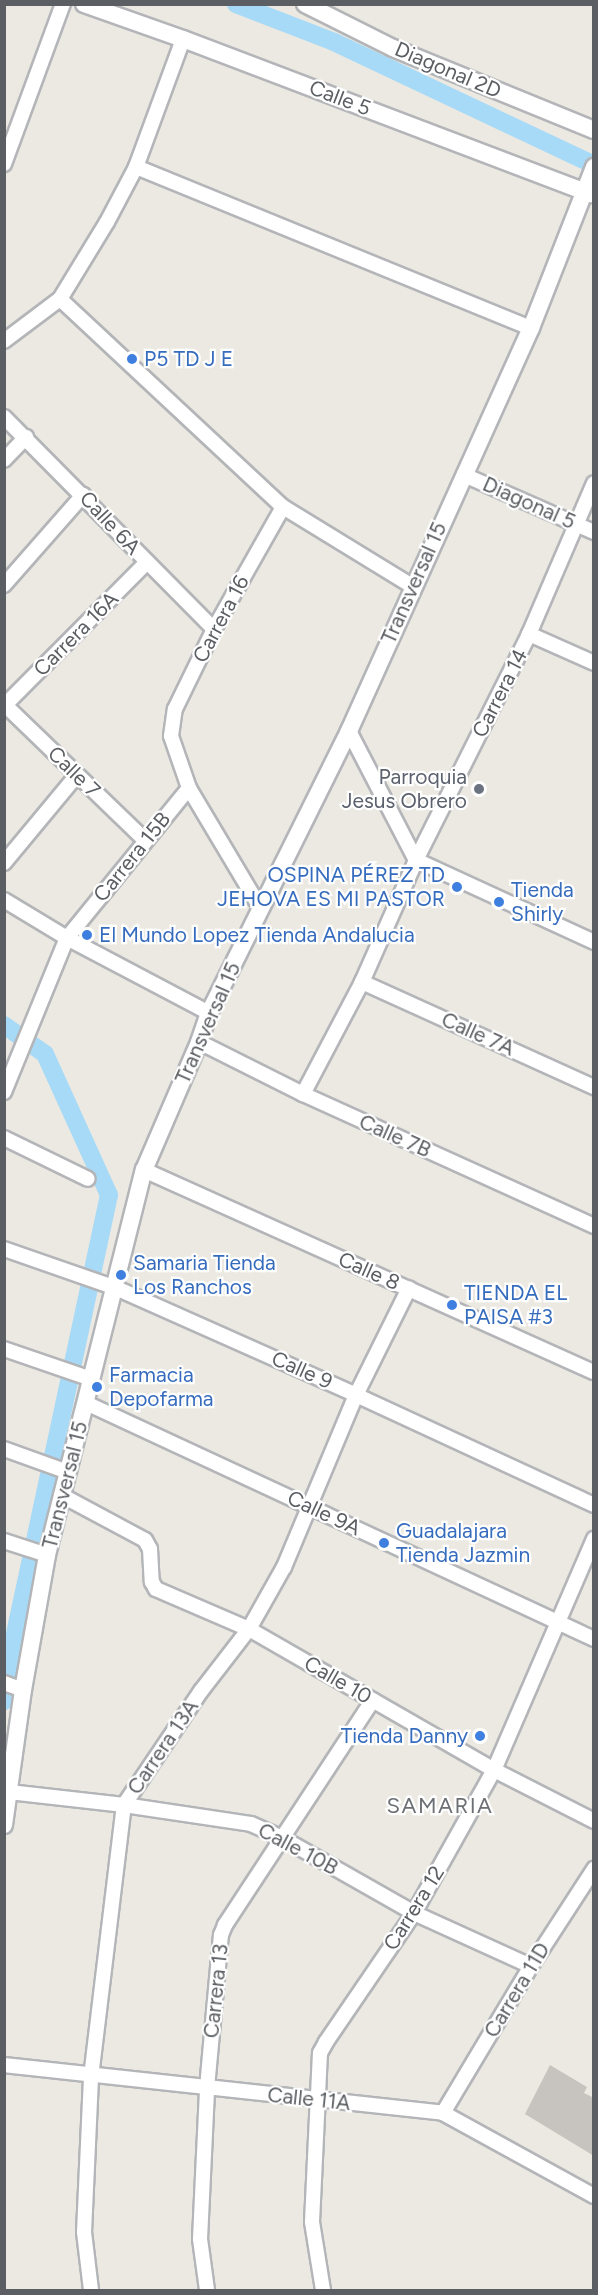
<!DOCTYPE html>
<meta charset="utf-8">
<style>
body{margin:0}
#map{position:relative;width:598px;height:2295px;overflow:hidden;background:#ece9e2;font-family:Figtree,sans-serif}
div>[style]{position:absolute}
.canal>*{height:18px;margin:-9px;padding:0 9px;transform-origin:9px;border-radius:9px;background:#a7daf7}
.building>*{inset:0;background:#c7c4c0}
.roads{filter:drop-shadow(2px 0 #b3b5b8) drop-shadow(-2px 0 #b3b5b8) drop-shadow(0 2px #b3b5b8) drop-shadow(0 -2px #b3b5b8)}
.minor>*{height:14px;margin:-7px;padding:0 7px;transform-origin:7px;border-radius:7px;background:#fff}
.tertiary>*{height:16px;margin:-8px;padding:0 8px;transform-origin:8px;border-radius:8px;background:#fff}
.dots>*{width:16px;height:16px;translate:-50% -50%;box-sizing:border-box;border:3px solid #fff;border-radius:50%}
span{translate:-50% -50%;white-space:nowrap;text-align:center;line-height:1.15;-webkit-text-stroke:4.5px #fff;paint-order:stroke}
.street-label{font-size:21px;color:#5b5e62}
.shop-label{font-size:21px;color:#366cbe}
.left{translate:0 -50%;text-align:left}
.right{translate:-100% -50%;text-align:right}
.worship-label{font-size:21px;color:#5b616d}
.neighbourhood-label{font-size:22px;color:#6c7074;letter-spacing:1.5px}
.frame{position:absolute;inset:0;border:6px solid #5b5e62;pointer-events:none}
</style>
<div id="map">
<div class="canal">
<div style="left:236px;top:4px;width:105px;rotate:21.2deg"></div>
<div style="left:334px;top:42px;width:288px;rotate:25.3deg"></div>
<div style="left:4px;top:1025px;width:50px;rotate:35.3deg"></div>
<div style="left:45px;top:1054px;width:155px;rotate:65.6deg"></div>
<div style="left:109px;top:1195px;width:456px;rotate:102.1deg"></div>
<div style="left:13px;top:1641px;width:61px;rotate:98.5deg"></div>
</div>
<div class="building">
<div style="clip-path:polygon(550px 2065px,587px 2087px,584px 2093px,594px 2098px,594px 2156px,525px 2114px)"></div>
</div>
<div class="roads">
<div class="minor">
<div style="left:4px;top:164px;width:171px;rotate:-69.8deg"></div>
<div style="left:136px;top:167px;width:427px;rotate:22.2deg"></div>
<div style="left:60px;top:299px;width:305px;rotate:43deg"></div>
<div style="left:283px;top:507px;width:151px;rotate:31.5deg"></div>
<div style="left:4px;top:341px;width:70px;rotate:-36.9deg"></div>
<div style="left:60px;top:299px;width:90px;rotate:-58.6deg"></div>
<div style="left:107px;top:222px;width:62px;rotate:-62.2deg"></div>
<div style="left:136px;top:167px;width:136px;rotate:-69.8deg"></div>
<div style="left:4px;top:417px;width:298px;rotate:45.3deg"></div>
<div style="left:4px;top:460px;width:32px;rotate:-46deg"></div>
<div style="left:464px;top:475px;width:142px;rotate:23.7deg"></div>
<div style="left:4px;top:585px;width:120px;rotate:-48.7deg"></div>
<div style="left:529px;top:634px;width:71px;rotate:24deg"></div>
<div style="left:4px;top:704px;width:196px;rotate:44deg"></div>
<div style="left:4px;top:706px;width:203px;rotate:-45.2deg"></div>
<div style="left:349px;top:731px;width:145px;rotate:62.6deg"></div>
<div style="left:416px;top:860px;width:196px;rotate:24.7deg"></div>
<div style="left:4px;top:863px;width:114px;rotate:-50.3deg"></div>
<div style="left:4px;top:900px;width:74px;rotate:31.1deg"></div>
<div style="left:67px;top:938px;width:161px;rotate:27.8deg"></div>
<div style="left:261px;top:909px;width:141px;rotate:-120.8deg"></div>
<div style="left:189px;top:788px;width:55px;rotate:-109.1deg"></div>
<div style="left:171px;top:736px;width:27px;rotate:-82deg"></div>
<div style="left:175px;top:709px;width:89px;rotate:-64deg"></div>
<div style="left:214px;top:629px;width:140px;rotate:-60.5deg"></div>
<div style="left:362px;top:982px;width:255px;rotate:24.4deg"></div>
<div style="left:199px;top:1042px;width:116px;rotate:26.6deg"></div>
<div style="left:303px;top:1094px;width:320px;rotate:24.4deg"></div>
<div style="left:4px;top:1092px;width:166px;rotate:-67.8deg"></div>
<div style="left:67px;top:938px;width:193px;rotate:-50.9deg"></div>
<div style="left:303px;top:1094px;width:127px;rotate:-62.2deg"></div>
<div style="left:362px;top:982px;width:133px;rotate:-66.1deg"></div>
<div style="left:416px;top:860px;width:253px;rotate:-63.4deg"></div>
<div style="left:529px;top:634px;width:164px;rotate:-66.7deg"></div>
<div style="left:4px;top:1138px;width:93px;rotate:26deg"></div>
<div style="left:144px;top:1170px;width:493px;rotate:24.2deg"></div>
<div style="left:4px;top:1249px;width:119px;rotate:19.2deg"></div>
<div style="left:116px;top:1288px;width:263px;rotate:24deg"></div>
<div style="left:356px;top:1395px;width:262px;rotate:24.8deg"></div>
<div style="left:4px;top:1349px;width:92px;rotate:19deg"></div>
<div style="left:86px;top:1403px;width:560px;rotate:24.92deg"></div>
<div style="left:4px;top:1449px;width:68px;rotate:19.8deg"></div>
<div style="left:61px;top:1495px;width:95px;rotate:28.2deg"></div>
<div style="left:145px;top:1540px;width:10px;rotate:61deg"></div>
<div style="left:150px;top:1549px;width:33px;rotate:87deg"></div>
<div style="left:152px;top:1582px;width:8px;rotate:60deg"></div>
<div style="left:156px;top:1589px;width:101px;rotate:23.3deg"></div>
<div style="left:249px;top:1629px;width:283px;rotate:29.9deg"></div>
<div style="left:494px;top:1770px;width:112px;rotate:27deg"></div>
<div style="left:4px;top:1541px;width:45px;rotate:18deg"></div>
<div style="left:4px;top:1683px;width:20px;rotate:20deg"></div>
<div style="left:9px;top:1792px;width:116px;rotate:6.4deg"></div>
<div style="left:124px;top:1805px;width:128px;rotate:8.5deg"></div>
<div style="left:251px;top:1824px;width:36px;rotate:24deg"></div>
<div style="left:284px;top:1839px;width:150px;rotate:29.6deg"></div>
<div style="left:414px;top:1913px;width:128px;rotate:24.4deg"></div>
<div style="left:4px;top:2065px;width:442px;rotate:6.2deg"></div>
<div style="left:443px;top:2113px;width:172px;rotate:28.8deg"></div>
<div style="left:443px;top:2113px;width:171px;rotate:-59.1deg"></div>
<div style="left:531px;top:1966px;width:116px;rotate:-57deg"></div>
<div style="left:91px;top:2290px;width:58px;rotate:-96.9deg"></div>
<div style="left:84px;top:2232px;width:155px;rotate:-87.4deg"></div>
<div style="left:91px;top:2077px;width:274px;rotate:-83.1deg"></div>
<div style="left:124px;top:1805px;width:138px;rotate:-56deg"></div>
<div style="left:201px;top:1691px;width:78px;rotate:-52.3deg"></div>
<div style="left:249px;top:1629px;width:71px;rotate:-60.6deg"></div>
<div style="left:284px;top:1567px;width:186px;rotate:-67.3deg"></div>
<div style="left:356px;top:1395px;width:119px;rotate:-63.6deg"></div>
<div style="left:207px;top:2290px;width:51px;rotate:-97.8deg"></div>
<div style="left:200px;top:2239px;width:151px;rotate:-87.3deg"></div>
<div style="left:207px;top:2088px;width:154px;rotate:-84.8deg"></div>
<div style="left:221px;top:1935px;width:11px;rotate:-68deg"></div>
<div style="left:225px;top:1925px;width:269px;rotate:-56.7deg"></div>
<div style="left:323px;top:2290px;width:69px;rotate:-99.2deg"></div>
<div style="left:312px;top:2222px;width:169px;rotate:-87.3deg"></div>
<div style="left:320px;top:2053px;width:13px;rotate:-61deg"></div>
<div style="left:326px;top:2042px;width:156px;rotate:-55.7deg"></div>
<div style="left:414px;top:1913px;width:164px;rotate:-60.8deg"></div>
<div style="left:494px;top:1770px;width:252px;rotate:-66.6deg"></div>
</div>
<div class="tertiary">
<div style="left:84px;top:4px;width:105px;rotate:19.5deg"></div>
<div style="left:183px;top:39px;width:437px;rotate:20.8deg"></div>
<div style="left:305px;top:4px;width:98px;rotate:26.6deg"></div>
<div style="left:393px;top:48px;width:217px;rotate:22.2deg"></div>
<div style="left:4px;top:1825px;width:136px;rotate:-82deg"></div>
<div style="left:23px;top:1690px;width:137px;rotate:-79.9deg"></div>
<div style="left:47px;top:1555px;width:397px;rotate:-75.9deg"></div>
<div style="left:144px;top:1170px;width:139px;rotate:-66.7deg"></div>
<div style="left:199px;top:1042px;width:31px;rotate:-71deg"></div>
<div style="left:209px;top:1013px;width:315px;rotate:-63.6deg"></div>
<div style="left:349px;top:731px;width:442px;rotate:-65.7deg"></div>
<div style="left:531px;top:328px;width:173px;rotate:-68.6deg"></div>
</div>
</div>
<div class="dots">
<div style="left:132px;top:359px;background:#3f7fe0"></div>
<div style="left:479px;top:789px;background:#6b7280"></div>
<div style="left:457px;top:887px;background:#3f7fe0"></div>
<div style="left:499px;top:902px;background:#3f7fe0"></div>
<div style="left:87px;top:935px;background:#3f7fe0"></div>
<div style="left:121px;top:1275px;background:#3f7fe0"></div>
<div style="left:452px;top:1305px;background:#3f7fe0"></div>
<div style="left:97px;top:1387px;background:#3f7fe0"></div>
<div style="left:384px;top:1543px;background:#3f7fe0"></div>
<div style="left:480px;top:1736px;background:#3f7fe0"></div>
</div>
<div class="street-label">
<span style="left:448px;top:70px;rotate:23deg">Diagonal 2D</span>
<span style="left:340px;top:98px;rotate:21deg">Calle 5</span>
<span style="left:529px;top:503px;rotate:24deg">Diagonal 5</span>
<span style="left:110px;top:523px;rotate:47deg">Calle 6A</span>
<span style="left:414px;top:583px;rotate:-66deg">Transversal 15</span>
<span style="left:221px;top:619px;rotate:-62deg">Carrera 16</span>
<span style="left:76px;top:634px;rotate:-45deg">Carrera 16A</span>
<span style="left:500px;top:693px;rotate:-63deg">Carrera 14</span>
<span style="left:74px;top:772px;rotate:44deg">Calle 7</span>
<span style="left:132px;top:857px;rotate:-51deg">Carrera 15B</span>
<span style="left:208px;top:1023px;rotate:-66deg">Transversal 15</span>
<span style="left:478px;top:1034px;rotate:24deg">Calle 7A</span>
<span style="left:395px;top:1136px;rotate:24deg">Calle 7B</span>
<span style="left:369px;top:1271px;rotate:24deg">Calle 8</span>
<span style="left:302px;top:1370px;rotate:24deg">Calle 9</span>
<span style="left:65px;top:1485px;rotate:-76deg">Transversal 15</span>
<span style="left:324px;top:1513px;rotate:25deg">Calle 9A</span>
<span style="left:338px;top:1680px;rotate:30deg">Calle 10</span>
<span style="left:163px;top:1747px;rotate:-56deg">Carrera 13A</span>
<span style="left:298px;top:1849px;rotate:28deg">Calle 10B</span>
<span style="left:414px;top:1908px;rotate:-58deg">Carrera 12</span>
<span style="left:517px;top:1990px;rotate:-59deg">Carrera 11D</span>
<span style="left:216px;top:1991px;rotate:-84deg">Carrera 13</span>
<span style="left:309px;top:2099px;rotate:6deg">Calle 11A</span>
</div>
<div class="shop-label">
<span class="left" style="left:144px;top:359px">P5 TD J E</span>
<span class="right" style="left:445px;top:887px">OSPINA PÉREZ TD<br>JEHOVA ES MI PASTOR</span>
<span class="left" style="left:511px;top:902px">Tienda<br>Shirly</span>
<span class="left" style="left:99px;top:935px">El Mundo Lopez Tienda Andalucia</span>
<span class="left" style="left:133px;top:1275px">Samaria Tienda<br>Los Ranchos</span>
<span class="left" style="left:464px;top:1305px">TIENDA EL<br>PAISA #3</span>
<span class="left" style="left:109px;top:1387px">Farmacia<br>Depofarma</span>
<span class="left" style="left:396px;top:1543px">Guadalajara<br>Tienda Jazmin</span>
<span class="right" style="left:468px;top:1736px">Tienda Danny</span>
</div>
<div class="worship-label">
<span class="right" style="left:467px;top:789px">Parroquia<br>Jesus Obrero</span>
</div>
<div class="neighbourhood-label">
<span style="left:440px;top:1806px">SAMARIA</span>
</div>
<div class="frame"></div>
</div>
